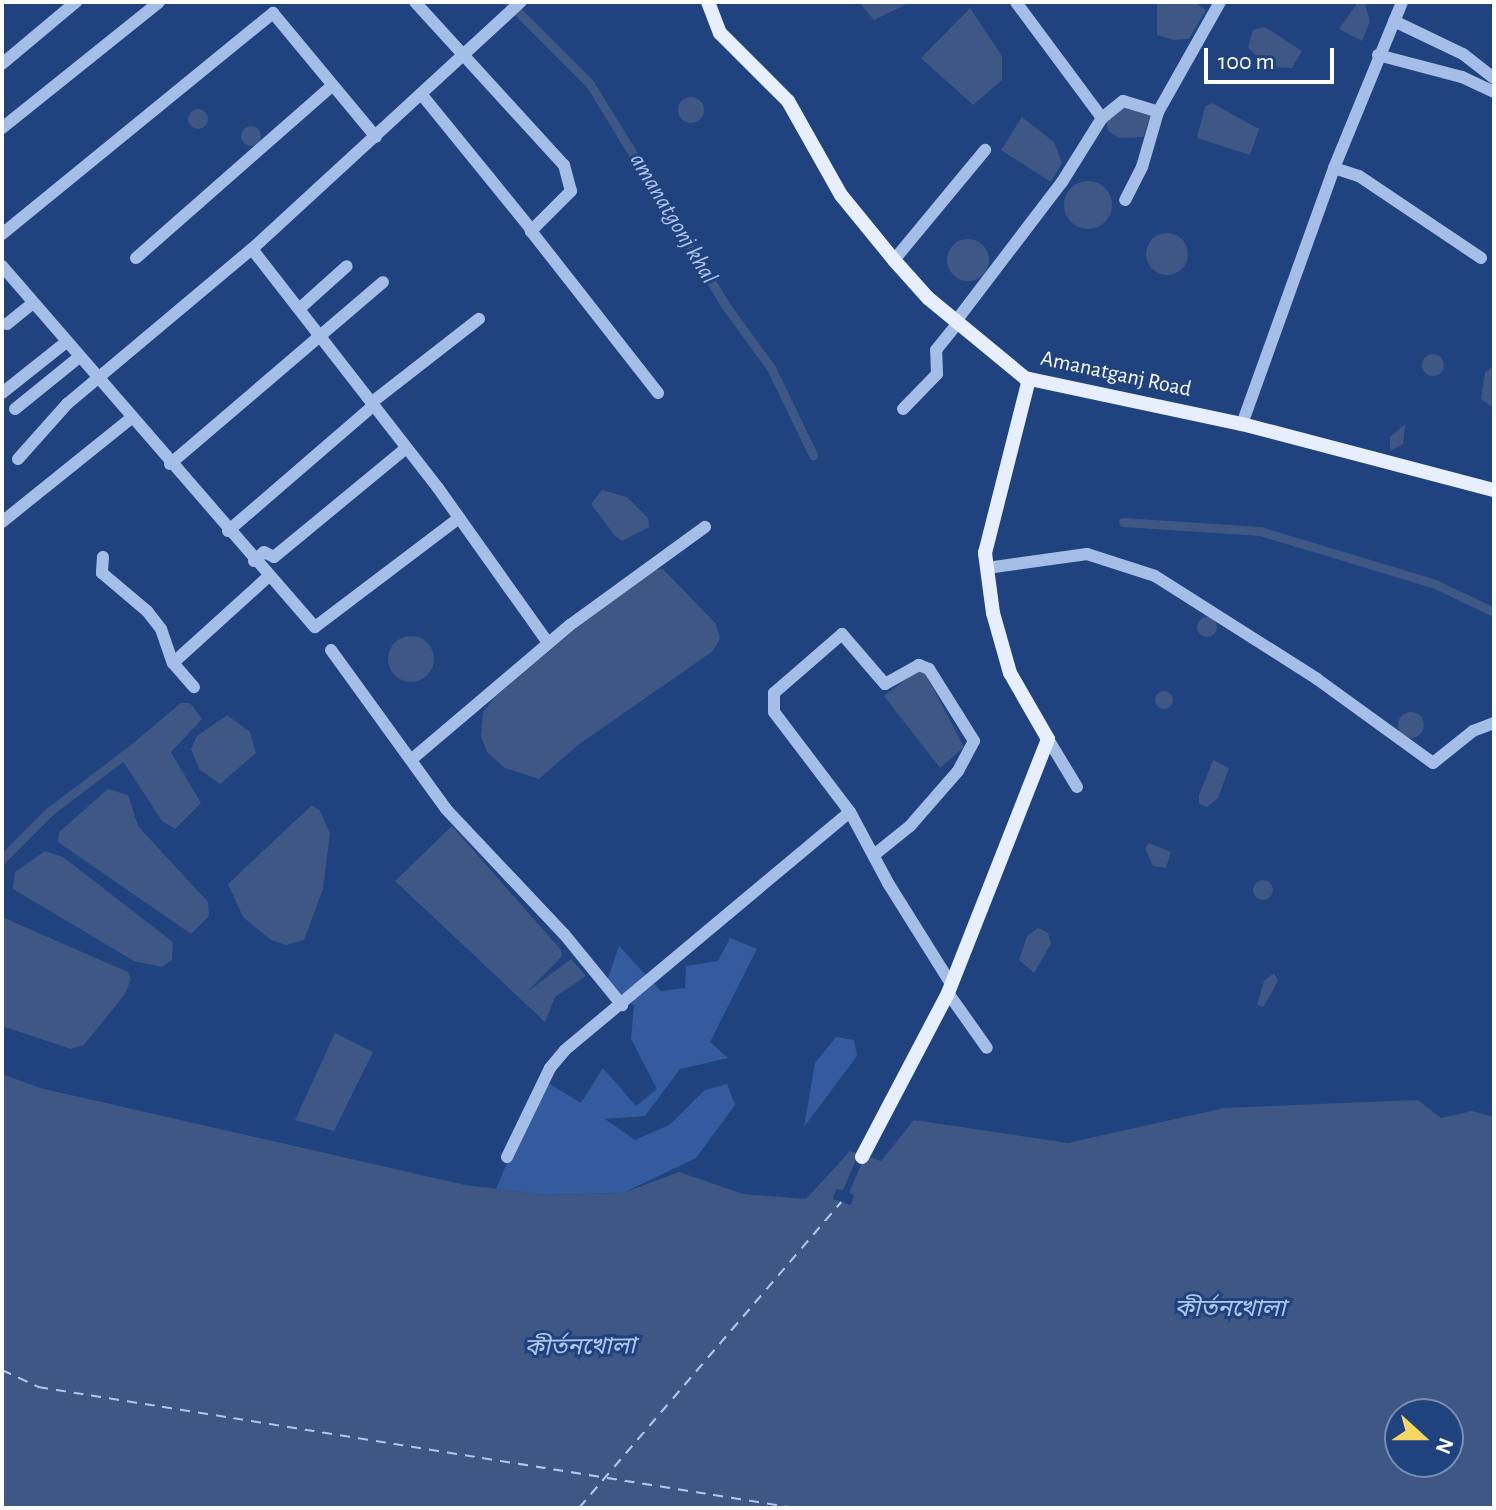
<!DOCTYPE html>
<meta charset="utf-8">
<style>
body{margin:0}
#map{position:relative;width:1496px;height:1510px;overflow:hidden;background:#20427f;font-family:"Alegreya Sans","Noto Sans Bengali",sans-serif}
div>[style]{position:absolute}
.green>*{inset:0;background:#335b9d}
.water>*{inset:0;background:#3e5784}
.round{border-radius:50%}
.pier>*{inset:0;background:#20427f}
.canal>*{height:9px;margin:-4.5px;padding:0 4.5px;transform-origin:4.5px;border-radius:4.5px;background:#3e5784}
.ferry>*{height:2px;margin-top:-1px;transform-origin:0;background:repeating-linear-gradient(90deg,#b0c8ef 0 10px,transparent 0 18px)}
.minor>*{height:12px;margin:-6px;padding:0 6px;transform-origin:6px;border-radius:6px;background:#a5bee8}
.major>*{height:14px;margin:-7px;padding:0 7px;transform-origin:7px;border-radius:7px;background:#e7eefd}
span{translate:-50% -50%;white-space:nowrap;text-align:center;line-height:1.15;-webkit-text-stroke:6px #20427f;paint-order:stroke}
.street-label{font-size:22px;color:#fff}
.water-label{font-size:24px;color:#b0c8ef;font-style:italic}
.frame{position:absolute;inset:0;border:4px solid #fff;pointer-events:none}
.north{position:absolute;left:1384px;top:1398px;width:80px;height:80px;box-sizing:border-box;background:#20427f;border:2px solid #798eb2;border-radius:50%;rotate:111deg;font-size:22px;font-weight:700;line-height:32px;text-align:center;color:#fff}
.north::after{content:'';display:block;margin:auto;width:28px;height:36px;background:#f5d765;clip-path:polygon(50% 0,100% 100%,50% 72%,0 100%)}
.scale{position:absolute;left:1204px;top:48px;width:130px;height:36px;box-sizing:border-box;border:4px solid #fff;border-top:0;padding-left:10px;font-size:24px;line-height:28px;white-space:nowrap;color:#fff;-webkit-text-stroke:6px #20427f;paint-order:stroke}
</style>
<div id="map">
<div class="green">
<div style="clip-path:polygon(730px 938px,757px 949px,710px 1042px,728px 1058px,680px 1069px,645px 1116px,605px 1119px,635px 1140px,669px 1125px,705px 1090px,727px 1084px,735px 1105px,696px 1158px,623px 1193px,547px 1195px,496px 1189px,542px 1079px,581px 1103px,603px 1068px,636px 1106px,657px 1089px,631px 1039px,634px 1006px,607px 981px,619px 946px,661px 991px,685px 988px,686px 966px,718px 961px)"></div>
<div style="clip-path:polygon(836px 1037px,854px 1040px,857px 1056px,804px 1127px,815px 1063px)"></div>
</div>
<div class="water">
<div style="clip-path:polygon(859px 2px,911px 2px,874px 20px)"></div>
<div style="clip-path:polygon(1157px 2px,1194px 2px,1206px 10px,1189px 39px,1173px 40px,1157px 35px)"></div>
<div style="clip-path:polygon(1358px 2px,1365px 4px,1370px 21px,1362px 41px,1339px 29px)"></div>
<div style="clip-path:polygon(970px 8px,1002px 56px,1002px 80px,973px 105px,921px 58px)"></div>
<div style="clip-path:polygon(1265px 27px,1302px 51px,1292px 68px,1269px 67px,1248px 48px,1253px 30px)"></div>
<div class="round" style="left:678px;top:97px;width:26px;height:26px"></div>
<div style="clip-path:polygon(1212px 103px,1259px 129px,1250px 155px,1197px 138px,1205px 107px)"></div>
<div style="clip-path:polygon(1118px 105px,1152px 112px,1143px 137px,1119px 138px,1108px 131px,1106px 121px)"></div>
<div class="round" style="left:188px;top:109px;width:20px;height:20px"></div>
<div style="clip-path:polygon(1022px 117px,1054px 142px,1062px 163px,1051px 182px,1001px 150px)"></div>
<div class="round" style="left:241px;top:126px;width:20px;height:20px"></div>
<div class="round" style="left:1064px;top:181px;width:48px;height:48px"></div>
<div class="round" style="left:1146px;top:233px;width:42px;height:42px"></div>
<div class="round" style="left:947px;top:239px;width:42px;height:42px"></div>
<div class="round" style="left:1422px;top:354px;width:22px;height:22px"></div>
<div style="clip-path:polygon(1494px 367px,1494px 408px,1481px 399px,1485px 372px)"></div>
<div style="clip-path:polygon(1405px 424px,1403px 444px,1390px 451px,1390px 437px)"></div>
<div style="clip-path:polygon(602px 490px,627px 497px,648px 518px,649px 527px,622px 541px,615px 536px,591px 504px)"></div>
<div style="clip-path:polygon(663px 569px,716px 624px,720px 638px,713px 651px,578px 745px,539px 779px,505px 768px,487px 752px,481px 736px,483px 712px,495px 697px,611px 599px,652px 570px)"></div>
<div class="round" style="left:1197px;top:617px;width:20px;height:20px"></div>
<div class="round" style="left:388px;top:636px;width:46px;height:46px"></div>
<div style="clip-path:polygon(918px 670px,924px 671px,964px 747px,940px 768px,884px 696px)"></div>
<div class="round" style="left:1155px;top:691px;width:18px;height:18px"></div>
<div style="clip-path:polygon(181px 703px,190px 703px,202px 719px,171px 752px,201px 803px,175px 829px,162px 821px,119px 755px)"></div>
<div class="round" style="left:1398px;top:712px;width:26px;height:26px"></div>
<div style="clip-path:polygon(227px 715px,250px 732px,256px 753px,220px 784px,199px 769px,191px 749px,197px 736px)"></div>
<div style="clip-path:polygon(1213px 760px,1229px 768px,1218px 798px,1207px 807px,1199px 804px,1199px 795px)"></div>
<div style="clip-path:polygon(108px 789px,128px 795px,138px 826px,208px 902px,209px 916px,191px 934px,58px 842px,59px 832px)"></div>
<div style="clip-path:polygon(312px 805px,320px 811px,330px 833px,323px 889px,304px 940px,286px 945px,271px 940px,243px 917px,228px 884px)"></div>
<div style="clip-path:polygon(452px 826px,561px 950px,562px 956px,527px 992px,571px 959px,586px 976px,555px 997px,545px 1022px,395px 881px)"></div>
<div style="clip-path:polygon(1149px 843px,1171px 852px,1166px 868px,1153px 866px,1145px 848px)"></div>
<div style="clip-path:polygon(45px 851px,63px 857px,173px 942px,172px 960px,162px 967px,134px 961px,13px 889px,15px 872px)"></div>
<div class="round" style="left:1253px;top:880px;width:20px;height:20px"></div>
<div style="clip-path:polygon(2px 917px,128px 972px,131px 979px,125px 994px,84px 1045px,71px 1049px,2px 1026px)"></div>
<div style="clip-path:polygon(1038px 928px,1048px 933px,1051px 944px,1034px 973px,1019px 960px,1027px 936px)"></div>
<div style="clip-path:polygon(1274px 973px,1278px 981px,1268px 999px,1263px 1007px,1257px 1005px,1264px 981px)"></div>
<div style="clip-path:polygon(335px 1033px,373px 1052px,334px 1131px,295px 1120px)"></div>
<div style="clip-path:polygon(evenodd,2px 1074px,40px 1088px,465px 1185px,547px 1195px,623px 1193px,679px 1172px,743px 1194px,806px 1199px,850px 1151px,881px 1161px,914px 1120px,1068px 1143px,1224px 1108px,1418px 1100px,1441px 1118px,1472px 1111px,1494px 1117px,1494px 1508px,2px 1508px,2px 1074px,1400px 1414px,1448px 1414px,1448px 1462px,1400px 1462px,1400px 1414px)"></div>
</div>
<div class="pier">
<div style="clip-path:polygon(858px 1155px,864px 1158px,849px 1193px,854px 1195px,851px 1205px,833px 1199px,836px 1189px,843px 1190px)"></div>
</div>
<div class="canal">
<div style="left:508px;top:2px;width:116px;rotate:45deg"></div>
<div style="left:590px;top:84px;width:264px;rotate:58.5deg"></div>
<div style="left:728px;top:309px;width:73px;rotate:53.9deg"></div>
<div style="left:771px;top:368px;width:97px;rotate:64.2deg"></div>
<div style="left:1123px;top:522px;width:137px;rotate:3.8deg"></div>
<div style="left:1260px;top:531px;width:183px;rotate:16.8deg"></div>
<div style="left:1435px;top:584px;width:65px;rotate:25.4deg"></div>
<div style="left:2px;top:859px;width:68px;rotate:-45deg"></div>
<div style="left:50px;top:811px;width:98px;rotate:-37.1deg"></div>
</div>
<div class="ferry">
<div style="left:2px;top:1370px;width:40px;rotate:25deg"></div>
<div style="left:38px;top:1387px;width:767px;rotate:9.08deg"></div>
<div style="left:579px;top:1508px;width:403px;rotate:-49.4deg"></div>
</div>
<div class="minor">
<div style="left:415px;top:2px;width:221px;rotate:47.6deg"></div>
<div style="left:564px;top:165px;width:27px;rotate:75deg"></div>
<div style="left:571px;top:191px;width:57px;rotate:135deg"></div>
<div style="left:531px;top:231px;width:206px;rotate:51.9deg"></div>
<div style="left:1394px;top:21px;width:76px;rotate:25.6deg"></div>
<div style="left:1463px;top:54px;width:39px;rotate:38deg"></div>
<div style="left:1378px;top:55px;width:87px;rotate:14.7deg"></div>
<div style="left:1462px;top:77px;width:35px;rotate:25deg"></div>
<div style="left:2px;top:64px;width:97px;rotate:-40deg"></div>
<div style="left:422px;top:95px;width:173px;rotate:50.9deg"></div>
<div style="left:1158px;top:112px;width:126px;rotate:-60.6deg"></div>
<div style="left:1102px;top:118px;width:27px;rotate:-39deg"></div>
<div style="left:1123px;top:101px;width:37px;rotate:17deg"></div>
<div style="left:1158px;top:112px;width:57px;rotate:106.2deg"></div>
<div style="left:1142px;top:167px;width:37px;rotate:117deg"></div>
<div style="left:2px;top:128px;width:201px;rotate:-38.7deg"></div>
<div style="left:1334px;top:168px;width:26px;rotate:18deg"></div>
<div style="left:1359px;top:176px;width:147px;rotate:33.9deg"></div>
<div style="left:2px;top:234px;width:350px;rotate:-39.2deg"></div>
<div style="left:273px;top:13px;width:161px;rotate:50.3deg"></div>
<div style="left:252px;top:249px;width:303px;rotate:52.1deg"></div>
<div style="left:438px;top:488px;width:190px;rotate:54.6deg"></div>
<div style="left:136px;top:258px;width:261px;rotate:-41.3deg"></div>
<div style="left:894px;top:260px;width:143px;rotate:-50.4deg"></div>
<div style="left:2px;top:266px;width:478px;rotate:49.1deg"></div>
<div style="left:315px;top:627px;width:181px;rotate:-37.1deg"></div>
<div style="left:299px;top:309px;width:64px;rotate:-41.9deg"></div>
<div style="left:956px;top:321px;width:175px;rotate:-52.7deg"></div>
<div style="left:1062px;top:182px;width:75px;rotate:-58deg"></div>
<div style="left:1102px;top:118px;width:144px;rotate:-126.6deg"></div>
<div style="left:7px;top:324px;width:32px;rotate:-39deg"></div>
<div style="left:2px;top:393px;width:80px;rotate:-38.4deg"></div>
<div style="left:371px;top:403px;width:137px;rotate:-37.9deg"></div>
<div style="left:15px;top:409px;width:81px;rotate:-39deg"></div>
<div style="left:903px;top:409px;width:49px;rotate:-45.8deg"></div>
<div style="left:937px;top:374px;width:24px;rotate:-92deg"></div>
<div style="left:936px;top:350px;width:35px;rotate:-51deg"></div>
<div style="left:1242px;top:424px;width:272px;rotate:-70.2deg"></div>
<div style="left:1334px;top:168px;width:179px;rotate:-67.7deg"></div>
<div style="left:18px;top:459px;width:74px;rotate:-48.3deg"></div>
<div style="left:67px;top:404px;width:241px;rotate:-40deg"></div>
<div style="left:252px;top:249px;width:365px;rotate:-42.6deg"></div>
<div style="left:170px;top:464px;width:280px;rotate:-40.5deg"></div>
<div style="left:2px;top:522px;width:164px;rotate:-38.8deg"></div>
<div style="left:228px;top:531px;width:191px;rotate:-40.8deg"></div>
<div style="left:103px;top:557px;width:16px;rotate:94deg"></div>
<div style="left:102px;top:573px;width:59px;rotate:40.2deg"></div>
<div style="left:147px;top:611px;width:23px;rotate:52deg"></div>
<div style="left:161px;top:629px;width:36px;rotate:71deg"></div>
<div style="left:173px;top:663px;width:32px;rotate:49deg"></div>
<div style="left:254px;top:561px;width:13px;rotate:-42deg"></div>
<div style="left:264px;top:552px;width:11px;rotate:27deg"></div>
<div style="left:274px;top:557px;width:170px;rotate:-39.5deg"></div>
<div style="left:987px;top:568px;width:101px;rotate:-8deg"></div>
<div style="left:1087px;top:554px;width:71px;rotate:17.9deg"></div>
<div style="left:1155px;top:576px;width:192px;rotate:32.4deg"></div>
<div style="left:1317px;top:679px;width:143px;rotate:35.9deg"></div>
<div style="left:1433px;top:763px;width:51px;rotate:-38.7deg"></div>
<div style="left:1473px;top:731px;width:22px;rotate:-21deg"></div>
<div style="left:331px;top:650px;width:196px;rotate:54.1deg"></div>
<div style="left:446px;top:809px;width:172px;rotate:46.7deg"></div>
<div style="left:564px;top:934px;width:92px;rotate:50.8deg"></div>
<div style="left:173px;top:663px;width:130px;rotate:-42.2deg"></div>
<div style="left:1048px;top:739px;width:56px;rotate:58.9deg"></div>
<div style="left:412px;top:759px;width:207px;rotate:-40.3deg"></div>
<div style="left:570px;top:625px;width:167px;rotate:-36deg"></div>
<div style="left:874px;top:855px;width:46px;rotate:-38.9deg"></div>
<div style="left:910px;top:826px;width:73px;rotate:-48.9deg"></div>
<div style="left:958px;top:771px;width:34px;rotate:-62deg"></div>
<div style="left:974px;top:741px;width:85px;rotate:-122deg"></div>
<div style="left:929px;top:669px;width:11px;rotate:-158deg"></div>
<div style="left:919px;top:665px;width:39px;rotate:151deg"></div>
<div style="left:885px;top:684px;width:66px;rotate:-130.7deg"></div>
<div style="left:842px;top:634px;width:90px;rotate:139.1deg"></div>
<div style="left:774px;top:693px;width:19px;rotate:90deg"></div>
<div style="left:774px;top:712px;width:126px;rotate:52.8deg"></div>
<div style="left:850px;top:812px;width:81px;rotate:61.8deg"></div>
<div style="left:888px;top:883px;width:119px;rotate:58deg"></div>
<div style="left:948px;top:993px;width:67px;rotate:54.7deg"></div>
<div style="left:507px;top:1157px;width:99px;rotate:-64.2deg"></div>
<div style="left:550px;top:1068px;width:23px;rotate:-50deg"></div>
<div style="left:565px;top:1050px;width:371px;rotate:-39.9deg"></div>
</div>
<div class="major">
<div style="left:708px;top:2px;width:33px;rotate:69deg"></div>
<div style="left:720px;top:33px;width:96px;rotate:45deg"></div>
<div style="left:788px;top:101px;width:108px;rotate:60.6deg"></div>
<div style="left:841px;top:195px;width:84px;rotate:50.8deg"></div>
<div style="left:894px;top:260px;width:51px;rotate:48.2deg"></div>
<div style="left:928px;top:298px;width:126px;rotate:39.5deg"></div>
<div style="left:1025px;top:378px;width:222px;rotate:12deg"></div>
<div style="left:1242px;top:424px;width:260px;rotate:14.7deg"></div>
<div style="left:862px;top:1157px;width:185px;rotate:-62.3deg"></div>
<div style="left:948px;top:993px;width:273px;rotate:-68.5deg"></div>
<div style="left:1048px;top:739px;width:76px;rotate:-119.9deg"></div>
<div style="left:1010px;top:673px;width:62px;rotate:-105.8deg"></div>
<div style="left:993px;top:613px;width:61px;rotate:-97.6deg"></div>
<div style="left:985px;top:553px;width:179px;rotate:-75.8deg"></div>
</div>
<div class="street-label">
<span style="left:1116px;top:374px;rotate:12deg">Amanatganj Road</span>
</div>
<div class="water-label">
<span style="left:673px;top:219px;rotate:59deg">amanatgonj khal</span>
<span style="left:1230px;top:1310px">কীর্তনখোলা</span>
<span style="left:580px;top:1348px;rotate:-1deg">কীর্তনখোলা</span>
</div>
<div class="frame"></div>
<div class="north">N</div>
<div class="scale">100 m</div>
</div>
